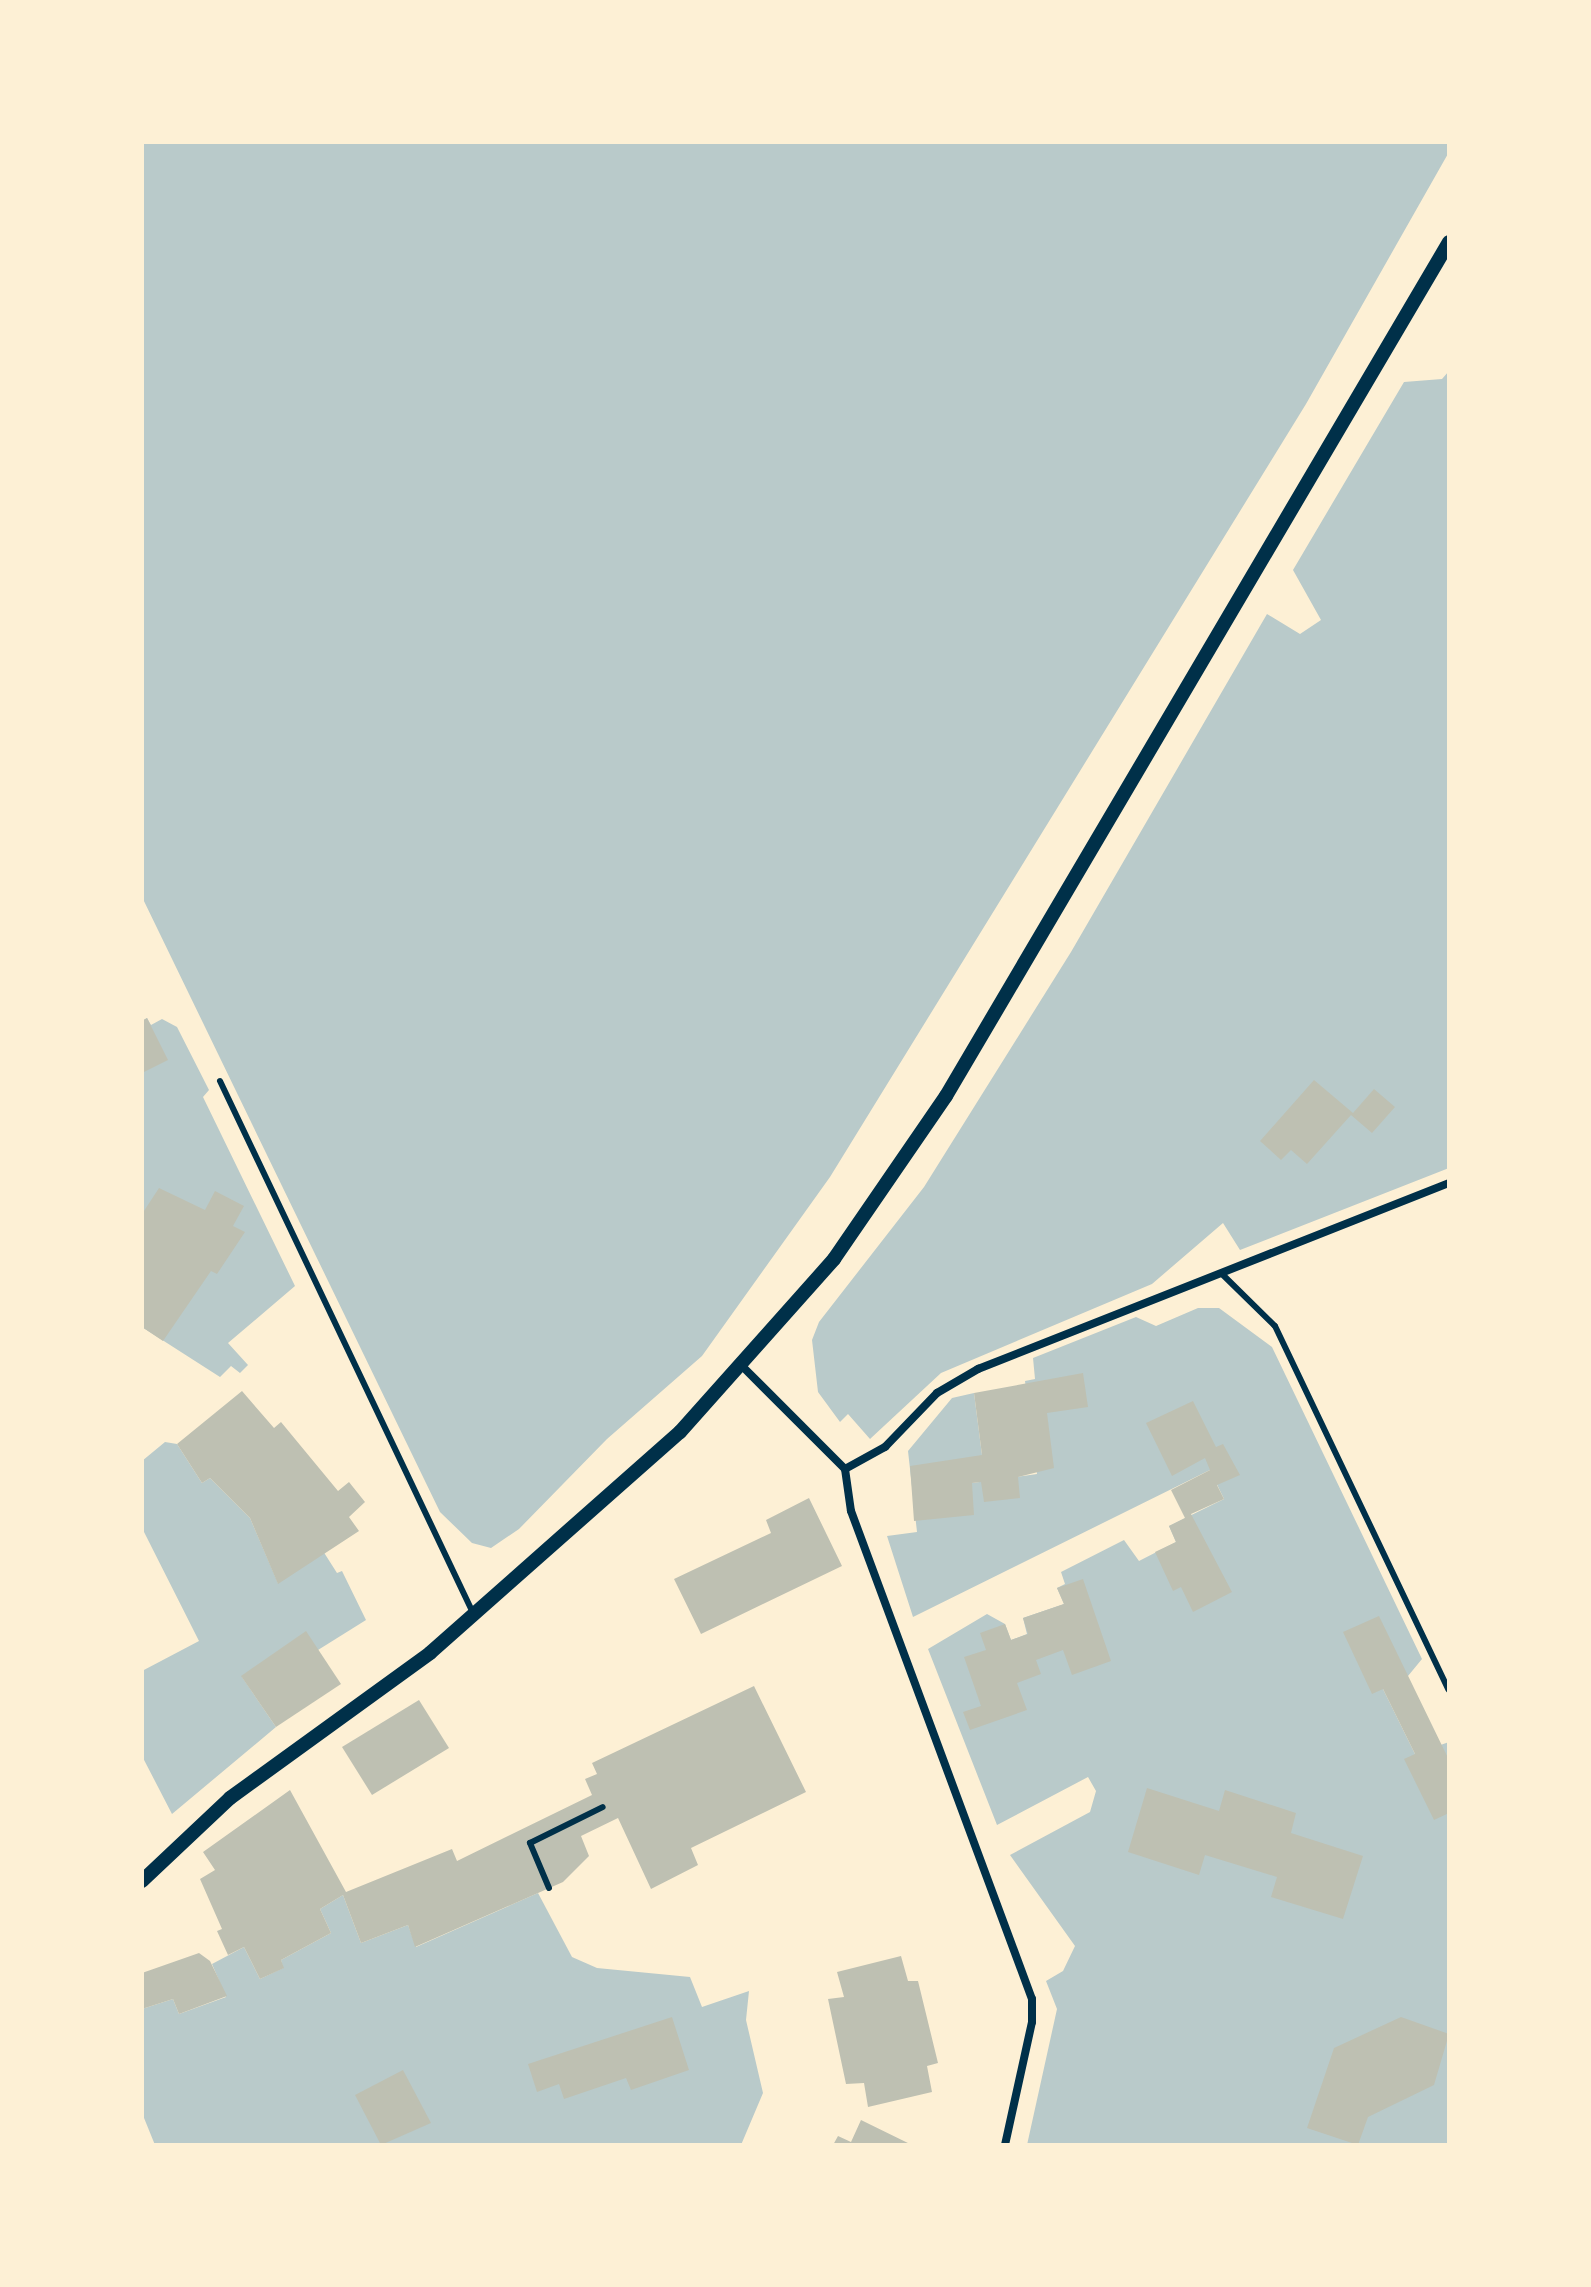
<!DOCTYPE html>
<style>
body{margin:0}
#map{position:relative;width:1591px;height:2287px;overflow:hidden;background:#fdf0d5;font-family:"Fira Sans",sans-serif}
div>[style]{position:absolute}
.green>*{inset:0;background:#b9caca}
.building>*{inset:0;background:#bec0b2}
.service>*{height:6px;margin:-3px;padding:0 3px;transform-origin:3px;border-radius:3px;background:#003049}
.minor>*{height:8px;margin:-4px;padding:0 4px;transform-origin:4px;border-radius:4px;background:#003049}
.tertiary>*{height:14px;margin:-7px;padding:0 7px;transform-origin:7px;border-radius:7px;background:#003049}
span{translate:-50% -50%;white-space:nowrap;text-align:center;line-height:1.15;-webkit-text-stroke:6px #fdf0d5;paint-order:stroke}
.frame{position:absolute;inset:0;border:144px solid #fdf0d5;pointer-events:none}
</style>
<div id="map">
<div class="green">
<div style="clip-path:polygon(142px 142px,1449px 142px,1449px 152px,1306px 404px,830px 1177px,702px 1356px,607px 1439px,519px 1529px,491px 1548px,472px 1543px,440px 1512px,142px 897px)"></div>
<div style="clip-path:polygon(1449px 371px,1449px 1168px,1240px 1250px,1223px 1223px,1152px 1284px,941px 1373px,870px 1439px,848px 1414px,840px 1422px,818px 1392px,812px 1340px,819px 1322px,924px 1187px,1071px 952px,1267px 614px,1300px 634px,1321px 620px,1293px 570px,1404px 382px,1442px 379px)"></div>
<div style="clip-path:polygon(147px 1018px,151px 1025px,162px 1019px,177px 1027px,209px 1090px,203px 1097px,295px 1286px,228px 1343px,248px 1365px,240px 1373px,231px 1366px,220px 1377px,142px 1327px,142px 1021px)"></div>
<div style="clip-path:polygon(1198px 1308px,1219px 1308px,1272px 1347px,1422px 1659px,1408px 1676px,1383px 1689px,1415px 1754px,1449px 1742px,1449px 2145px,1027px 2145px,1057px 2009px,1046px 1981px,1063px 1971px,1075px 1946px,1010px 1855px,1090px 1812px,1096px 1791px,1088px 1777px,997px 1825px,928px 1649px,987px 1614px,1005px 1624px,1011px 1640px,1027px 1634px,1023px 1618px,1064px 1604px,1057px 1588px,1065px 1584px,1061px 1572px,1124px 1540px,1139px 1561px,1176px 1542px,1169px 1526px,1224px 1499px,1210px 1470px,913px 1617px,887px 1536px,917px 1532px,908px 1451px,952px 1398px,974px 1393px,982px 1455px,972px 1483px,1037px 1474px,1025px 1381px,1035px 1379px,1033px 1358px,1136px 1317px,1156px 1326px)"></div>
<div style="clip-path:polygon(165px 1442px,177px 1444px,202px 1483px,210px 1478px,250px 1518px,278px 1583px,323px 1551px,337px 1573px,342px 1571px,366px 1620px,318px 1650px,242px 1677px,276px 1727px,172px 1814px,142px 1756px,142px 1671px,199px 1641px,142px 1528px,142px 1461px)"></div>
<div style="clip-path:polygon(538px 1893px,572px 1957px,597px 1968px,690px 1977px,702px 2007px,749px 1991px,746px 2020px,763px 2093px,741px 2145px,155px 2145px,142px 2113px,142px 2009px,173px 1999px,179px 2014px,226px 1997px,212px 1964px,244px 1947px,260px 1979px,283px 1968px,281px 1960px,331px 1933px,320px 1909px,343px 1895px,361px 1943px,408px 1925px,416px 1947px)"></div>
</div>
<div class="building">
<div style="clip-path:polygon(147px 1018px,168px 1060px,142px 1073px,142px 1021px)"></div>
<div style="clip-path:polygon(1314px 1080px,1353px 1113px,1374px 1089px,1395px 1107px,1372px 1133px,1351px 1115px,1307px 1164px,1291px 1150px,1281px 1160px,1260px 1141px)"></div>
<div style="clip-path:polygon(159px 1188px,205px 1210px,215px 1191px,244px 1206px,233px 1226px,245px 1232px,217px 1274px,211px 1271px,163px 1341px,142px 1327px,142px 1214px)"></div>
<div style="clip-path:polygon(1083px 1373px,1088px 1407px,1047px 1413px,1054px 1468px,1018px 1477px,1020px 1498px,984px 1502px,981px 1482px,972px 1483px,974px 1515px,914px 1521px,910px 1466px,982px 1455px,974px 1393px)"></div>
<div style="clip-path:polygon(242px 1391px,274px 1428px,281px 1422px,338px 1491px,349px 1482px,365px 1502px,349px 1517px,359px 1531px,278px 1584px,250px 1518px,210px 1478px,202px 1483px,177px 1444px)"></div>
<div style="clip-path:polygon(1193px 1401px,1216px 1447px,1223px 1444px,1240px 1475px,1217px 1485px,1224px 1499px,1191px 1514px,1232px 1592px,1193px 1612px,1181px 1587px,1173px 1591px,1155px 1552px,1176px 1542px,1169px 1526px,1185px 1518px,1171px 1490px,1210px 1470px,1205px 1458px,1172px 1476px,1146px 1423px)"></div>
<div style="clip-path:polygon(809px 1498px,842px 1566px,701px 1634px,674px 1579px,771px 1533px,766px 1520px)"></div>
<div style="clip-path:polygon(1083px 1579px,1111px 1661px,1072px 1675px,1063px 1650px,1036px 1660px,1041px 1674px,1017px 1683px,1027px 1710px,970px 1730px,963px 1712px,981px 1706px,964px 1657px,986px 1650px,980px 1633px,1005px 1624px,1011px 1640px,1028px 1634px,1023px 1618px,1064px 1604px,1057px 1588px)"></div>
<div style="clip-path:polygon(1379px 1616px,1449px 1760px,1449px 1813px,1434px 1820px,1404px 1759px,1415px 1754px,1383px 1689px,1372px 1694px,1343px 1632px)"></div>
<div style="clip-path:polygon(306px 1631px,341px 1684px,276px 1727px,241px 1676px)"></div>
<div style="clip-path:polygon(754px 1686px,806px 1792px,691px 1848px,698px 1865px,651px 1889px,618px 1818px,581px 1836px,589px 1856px,563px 1882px,415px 1947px,408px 1925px,361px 1943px,343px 1895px,320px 1909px,331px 1933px,281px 1960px,284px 1968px,260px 1979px,244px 1947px,228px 1955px,217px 1931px,222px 1929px,200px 1879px,215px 1870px,203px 1852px,290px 1790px,346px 1892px,452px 1849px,457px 1861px,592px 1795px,585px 1779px,597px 1774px,592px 1763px)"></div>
<div style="clip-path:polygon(419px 1700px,449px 1748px,372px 1795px,342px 1747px)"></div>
<div style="clip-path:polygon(1147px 1788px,1219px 1811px,1225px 1790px,1296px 1813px,1291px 1833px,1363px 1856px,1343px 1919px,1271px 1897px,1277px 1877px,1205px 1855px,1199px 1875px,1128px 1852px)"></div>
<div style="clip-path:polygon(199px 1953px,210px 1961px,227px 1996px,179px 2014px,173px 1999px,142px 2009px,142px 1973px)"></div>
<div style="clip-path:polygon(901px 1956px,908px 1981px,918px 1981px,938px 2063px,927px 2066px,932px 2092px,868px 2107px,864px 2083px,846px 2084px,828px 1999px,844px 1997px,837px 1972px)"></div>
<div style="clip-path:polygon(672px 2017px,689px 2070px,631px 2090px,626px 2078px,564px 2099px,559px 2084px,537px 2092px,528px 2064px)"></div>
<div style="clip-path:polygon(1401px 2017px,1449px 2034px,1434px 2085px,1368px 2117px,1358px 2145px,1307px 2128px,1334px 2048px)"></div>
<div style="clip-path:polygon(403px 2070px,431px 2123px,381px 2145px,355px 2095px)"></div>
<div style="clip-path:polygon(861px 2120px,912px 2145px,833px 2145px,838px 2136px,851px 2142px)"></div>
</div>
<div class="service">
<div style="left:220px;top:1081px;width:591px;rotate:64.56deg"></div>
<div style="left:1222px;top:1274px;width:74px;rotate:44.5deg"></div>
<div style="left:1275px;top:1326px;width:403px;rotate:64.5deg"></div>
<div style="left:549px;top:1888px;width:49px;rotate:-112.9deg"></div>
<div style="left:530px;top:1843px;width:81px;rotate:-26.3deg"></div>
</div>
<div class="minor">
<div style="left:742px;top:1366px;width:146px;rotate:45deg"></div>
<div style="left:845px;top:1469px;width:42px;rotate:81.9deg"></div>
<div style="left:851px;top:1511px;width:520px;rotate:69.65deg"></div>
<div style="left:1032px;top:1999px;width:23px;rotate:90deg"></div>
<div style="left:1032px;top:2022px;width:126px;rotate:102.4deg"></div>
<div style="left:845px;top:1469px;width:46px;rotate:-28.8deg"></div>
<div style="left:885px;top:1447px;width:75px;rotate:-46.1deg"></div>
<div style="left:937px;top:1393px;width:48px;rotate:-30.3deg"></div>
<div style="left:978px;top:1369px;width:506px;rotate:-21.55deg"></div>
</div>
<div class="tertiary">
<div style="left:142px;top:1881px;width:121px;rotate:-43.3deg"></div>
<div style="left:230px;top:1798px;width:247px;rotate:-35.9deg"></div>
<div style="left:430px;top:1653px;width:334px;rotate:-41.5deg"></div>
<div style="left:680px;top:1432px;width:232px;rotate:-48.3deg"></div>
<div style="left:834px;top:1259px;width:198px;rotate:-55.5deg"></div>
<div style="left:946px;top:1096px;width:991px;rotate:-59.5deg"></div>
</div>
<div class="frame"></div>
</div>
